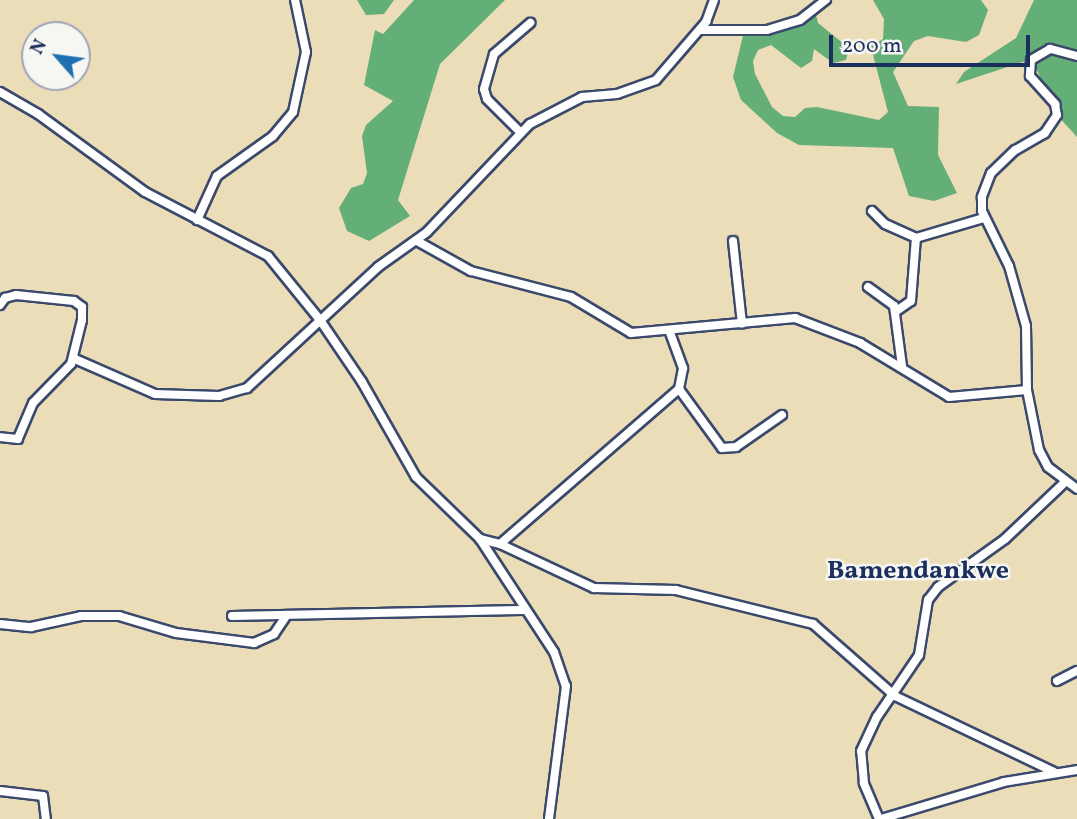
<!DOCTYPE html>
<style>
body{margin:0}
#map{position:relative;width:1077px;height:819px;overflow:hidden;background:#ecddb9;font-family:Vollkorn,serif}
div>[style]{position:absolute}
.forest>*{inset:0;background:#64ae77}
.roads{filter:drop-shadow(2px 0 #3a496c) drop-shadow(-2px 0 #3a496c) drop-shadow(0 2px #3a496c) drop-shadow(0 -2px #3a496c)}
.street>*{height:8px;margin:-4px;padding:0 4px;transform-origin:4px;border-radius:4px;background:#fff}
span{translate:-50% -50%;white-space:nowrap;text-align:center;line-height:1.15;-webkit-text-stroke:5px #f6f6f2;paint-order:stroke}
.district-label{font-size:26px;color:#1b2f5e;font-weight:700}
.north{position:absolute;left:21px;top:21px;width:70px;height:70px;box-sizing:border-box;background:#f6f6f2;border:2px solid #9ea6b7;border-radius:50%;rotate:298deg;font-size:19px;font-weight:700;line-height:28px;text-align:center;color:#1b2f5e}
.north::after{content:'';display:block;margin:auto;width:24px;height:32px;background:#1f6fb2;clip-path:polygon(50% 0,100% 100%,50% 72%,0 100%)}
.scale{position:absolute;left:829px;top:35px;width:201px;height:32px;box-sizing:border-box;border:4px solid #1b2f5e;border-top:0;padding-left:9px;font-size:21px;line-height:24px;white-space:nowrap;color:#1b2f5e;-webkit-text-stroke:5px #f6f6f2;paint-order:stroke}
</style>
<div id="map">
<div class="forest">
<div style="clip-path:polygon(357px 0,394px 0,384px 14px,366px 15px)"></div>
<div style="clip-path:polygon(414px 0,505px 0,440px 64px,398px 200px,410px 216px,369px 241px,347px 231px,339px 208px,351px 188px,363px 184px,367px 173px,362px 136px,366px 125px,393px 101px,364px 85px,375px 30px,383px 34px)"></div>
<div style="clip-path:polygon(873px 0,981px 0,988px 10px,979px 35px,966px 42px,928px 36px,914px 41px,893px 72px,908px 106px,939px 107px,938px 155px,957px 193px,934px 201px,909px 196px,893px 148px,799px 145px,777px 133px,741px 100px,733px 77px,745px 27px,767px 30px,815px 11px,818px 23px,849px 48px,846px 60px,833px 63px,814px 49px,812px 61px,801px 68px,771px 45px,758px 50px,753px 61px,755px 74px,772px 107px,783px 116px,795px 117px,805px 108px,817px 107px,879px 120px,888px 112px,873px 55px,867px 48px,883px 39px,884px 19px)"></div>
<div style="clip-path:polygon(1034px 0,1077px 0,1077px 137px,1057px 115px,1032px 59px,956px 84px,964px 72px,1016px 38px)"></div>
</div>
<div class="roads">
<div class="street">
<div style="left:700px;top:30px;width:67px"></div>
<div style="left:767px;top:30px;width:34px;rotate:-17deg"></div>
<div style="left:800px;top:20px;width:33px;rotate:-38deg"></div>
<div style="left:1077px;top:56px;width:28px;rotate:-165deg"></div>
<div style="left:1050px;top:49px;width:22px;rotate:150deg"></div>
<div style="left:1031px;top:60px;width:16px;rotate:94deg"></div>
<div style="left:1030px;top:76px;width:38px;rotate:48deg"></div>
<div style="left:1055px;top:104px;width:11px;rotate:80deg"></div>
<div style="left:1057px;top:115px;width:22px;rotate:124deg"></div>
<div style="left:1045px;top:133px;width:34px;rotate:150deg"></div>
<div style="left:1015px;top:150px;width:33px;rotate:136deg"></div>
<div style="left:991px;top:173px;width:26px;rotate:111deg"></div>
<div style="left:982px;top:197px;width:14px;rotate:90deg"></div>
<div style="left:982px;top:211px;width:61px;rotate:63.9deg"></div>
<div style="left:1009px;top:266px;width:62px;rotate:74.2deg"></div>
<div style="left:1026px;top:326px;width:64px;rotate:89.1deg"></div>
<div style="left:1027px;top:390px;width:61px;rotate:78.7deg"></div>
<div style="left:1039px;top:450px;width:19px;rotate:62deg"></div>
<div style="left:1048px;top:467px;width:36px;rotate:37deg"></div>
<div style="left:0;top:92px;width:44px;rotate:30.1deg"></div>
<div style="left:38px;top:114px;width:132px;rotate:36.1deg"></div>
<div style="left:145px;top:192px;width:139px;rotate:27.5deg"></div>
<div style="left:268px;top:256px;width:82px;rotate:50.9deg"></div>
<div style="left:320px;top:320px;width:75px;rotate:55.9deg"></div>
<div style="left:362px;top:382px;width:109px;rotate:60.4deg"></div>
<div style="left:416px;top:477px;width:89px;rotate:44.1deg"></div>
<div style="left:480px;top:539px;width:135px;rotate:56.8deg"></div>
<div style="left:554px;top:652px;width:36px;rotate:71deg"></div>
<div style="left:566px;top:686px;width:134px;rotate:97.3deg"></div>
<div style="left:521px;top:133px;width:48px;rotate:-135deg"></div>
<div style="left:487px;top:99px;width:10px;rotate:-107deg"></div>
<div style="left:484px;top:89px;width:36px;rotate:-74deg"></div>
<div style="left:494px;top:54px;width:48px;rotate:-40.7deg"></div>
<div style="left:872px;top:211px;width:18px;rotate:45deg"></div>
<div style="left:885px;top:224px;width:34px;rotate:24deg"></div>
<div style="left:916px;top:238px;width:71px;rotate:-16.4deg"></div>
<div style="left:197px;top:220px;width:48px;rotate:-65.6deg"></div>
<div style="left:217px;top:176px;width:69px;rotate:-35.5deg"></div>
<div style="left:273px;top:136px;width:31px;rotate:-50deg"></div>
<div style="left:293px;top:112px;width:61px;rotate:-77.8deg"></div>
<div style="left:306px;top:52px;width:53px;rotate:-101.9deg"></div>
<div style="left:417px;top:241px;width:62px;rotate:29.1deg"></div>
<div style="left:471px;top:271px;width:103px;rotate:14.6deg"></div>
<div style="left:571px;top:297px;width:70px;rotate:31deg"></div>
<div style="left:631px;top:333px;width:165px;rotate:-5.2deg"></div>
<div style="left:795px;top:318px;width:70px;rotate:21deg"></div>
<div style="left:860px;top:343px;width:104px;rotate:31.2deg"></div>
<div style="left:949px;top:397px;width:78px;rotate:-5.1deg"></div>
<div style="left:733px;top:241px;width:83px;rotate:83.8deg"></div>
<div style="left:868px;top:287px;width:32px;rotate:36deg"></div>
<div style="left:894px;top:306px;width:61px;rotate:82.4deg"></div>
<div style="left:0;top:305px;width:9px;rotate:-54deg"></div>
<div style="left:5px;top:298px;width:11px;rotate:-15deg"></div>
<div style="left:16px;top:295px;width:58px;rotate:5.9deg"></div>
<div style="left:74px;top:301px;width:10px;rotate:37deg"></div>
<div style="left:82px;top:307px;width:13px;rotate:90deg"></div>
<div style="left:82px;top:320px;width:45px;rotate:104deg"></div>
<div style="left:71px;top:364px;width:54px;rotate:134.3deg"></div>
<div style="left:33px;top:403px;width:39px;rotate:113deg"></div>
<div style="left:18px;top:439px;width:18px;rotate:-174deg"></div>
<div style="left:895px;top:312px;width:19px;rotate:-35deg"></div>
<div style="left:911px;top:301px;width:63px;rotate:-85.5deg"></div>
<div style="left:75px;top:359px;width:87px;rotate:23.6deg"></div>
<div style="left:155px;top:394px;width:64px;rotate:1.8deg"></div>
<div style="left:219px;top:396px;width:29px;rotate:-16deg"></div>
<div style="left:247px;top:388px;width:178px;rotate:-42.7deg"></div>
<div style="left:378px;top:267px;width:60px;rotate:-35.5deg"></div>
<div style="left:427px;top:232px;width:149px;rotate:-46.4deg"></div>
<div style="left:530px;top:124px;width:59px;rotate:-27.4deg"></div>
<div style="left:582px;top:97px;width:35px;rotate:-5deg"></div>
<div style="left:617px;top:94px;width:41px;rotate:-19.7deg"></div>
<div style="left:656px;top:80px;width:77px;rotate:-49.2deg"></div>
<div style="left:706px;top:22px;width:23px;rotate:-70deg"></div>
<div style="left:679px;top:389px;width:73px;rotate:53.9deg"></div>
<div style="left:722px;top:448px;width:14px;rotate:-4deg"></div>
<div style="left:736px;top:447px;width:56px;rotate:-34.8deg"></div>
<div style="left:480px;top:539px;width:21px;rotate:14deg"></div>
<div style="left:500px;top:544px;width:237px;rotate:-40.9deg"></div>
<div style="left:679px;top:389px;width:21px;rotate:-79deg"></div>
<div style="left:683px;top:368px;width:40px;rotate:-110.2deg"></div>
<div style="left:500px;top:544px;width:104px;rotate:25.1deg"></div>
<div style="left:594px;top:588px;width:82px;rotate:1.4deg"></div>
<div style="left:676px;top:590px;width:141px;rotate:13.9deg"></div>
<div style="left:813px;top:624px;width:109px;rotate:41.3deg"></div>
<div style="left:895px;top:696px;width:176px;rotate:25.5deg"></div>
<div style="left:232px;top:616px;width:291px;rotate:-1.2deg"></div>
<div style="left:0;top:624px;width:31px;rotate:6deg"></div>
<div style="left:31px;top:627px;width:51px;rotate:-12.4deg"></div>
<div style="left:81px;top:616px;width:38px"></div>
<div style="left:119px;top:616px;width:59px;rotate:16.6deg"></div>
<div style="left:176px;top:633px;width:79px;rotate:7.3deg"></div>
<div style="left:254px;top:643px;width:22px;rotate:-24deg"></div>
<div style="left:274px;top:634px;width:23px;rotate:-56deg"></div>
<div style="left:1057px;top:681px;width:22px;rotate:-27deg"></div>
<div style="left:0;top:791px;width:43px;rotate:6.6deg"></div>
<div style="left:43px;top:796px;width:23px;rotate:83deg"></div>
<div style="left:879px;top:819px;width:39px;rotate:-113deg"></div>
<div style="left:864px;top:783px;width:32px;rotate:-95deg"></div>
<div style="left:861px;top:751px;width:38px;rotate:-65deg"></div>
<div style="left:877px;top:717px;width:75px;rotate:-55.9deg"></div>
<div style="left:919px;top:655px;width:56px;rotate:-80.7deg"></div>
<div style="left:928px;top:600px;width:16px;rotate:-52deg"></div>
<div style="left:938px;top:587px;width:82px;rotate:-35.6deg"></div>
<div style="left:1005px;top:539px;width:81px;rotate:-43.5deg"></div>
<div style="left:881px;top:819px;width:128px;rotate:-16.7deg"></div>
<div style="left:1004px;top:782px;width:74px;rotate:-9.3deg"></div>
</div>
</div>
<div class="district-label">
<span style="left:918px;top:572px">Bamendankwe</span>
</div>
<div class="north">N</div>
<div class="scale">200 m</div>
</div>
